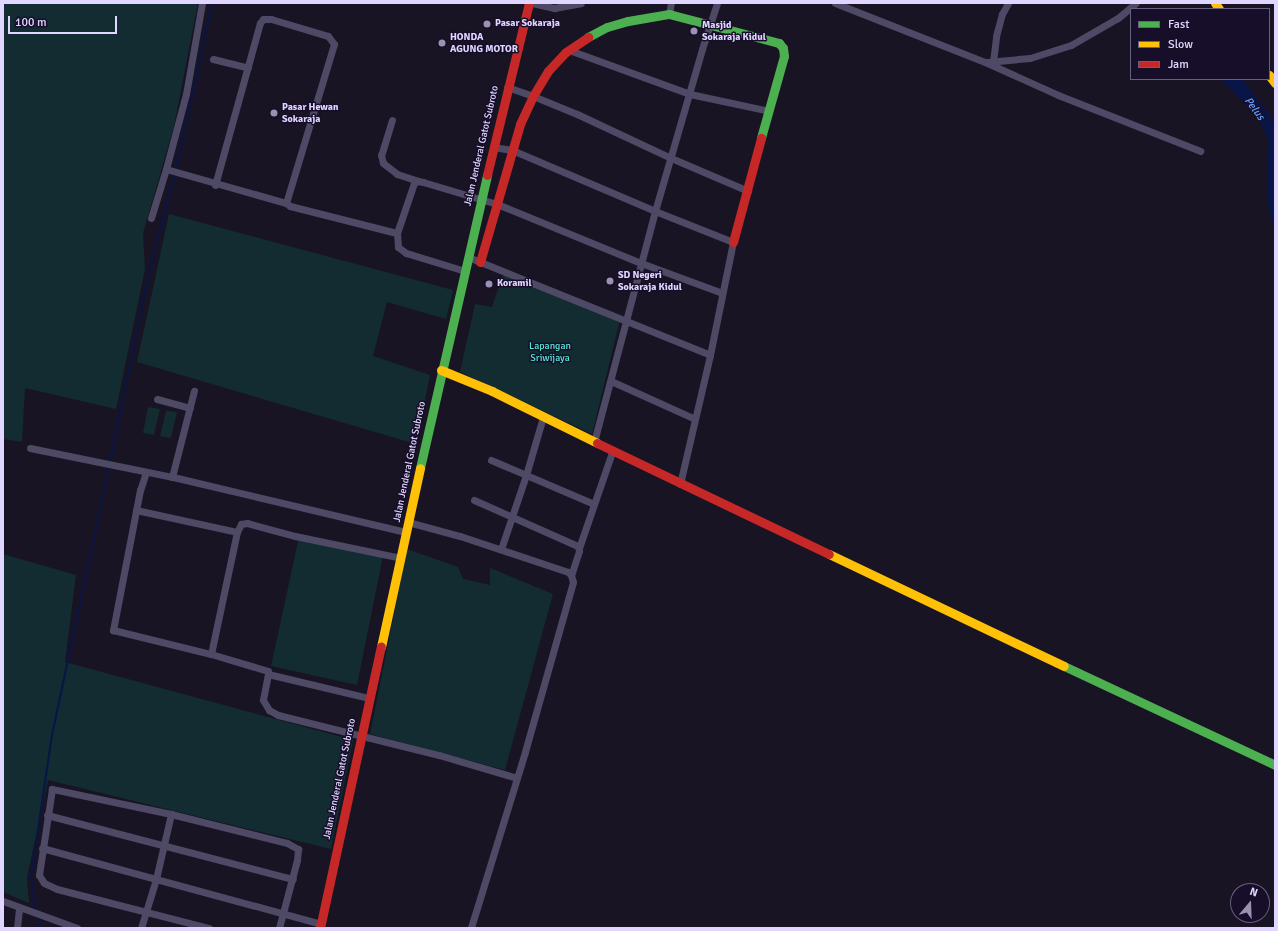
<!DOCTYPE html>
<style>
body{margin:0}
#map{position:relative;width:1278px;height:931px;overflow:hidden;background:#191423;font-family:Signika,sans-serif}
div>[style]{position:absolute}
.green>*{inset:0;background:#122c31}
.water>*{inset:0;background:#091546}
.stream>*{height:2px;margin:-1px;padding:0 1px;transform-origin:1px;border-radius:1px;background:#091546}
.street>*{height:7px;margin:-3.5px;padding:0 3.5px;transform-origin:3.5px;border-radius:3.5px;background:#4e4964}
.fast>*{height:9px;margin:-4.5px;padding:0 4.5px;transform-origin:4.5px;border-radius:4.5px;background:#4caf50}
.slow>*{height:9px;margin:-4.5px;padding:0 4.5px;transform-origin:4.5px;border-radius:4.5px;background:#ffc107}
.jam>*{height:9px;margin:-4.5px;padding:0 4.5px;transform-origin:4.5px;border-radius:4.5px;background:#c62828}
.dots>*{width:11px;height:11px;translate:-50% -50%;box-sizing:border-box;border:2px solid #170e29;border-radius:50%}
span{translate:-50% -50%;white-space:nowrap;text-align:center;line-height:1.15;-webkit-text-stroke:3px #170e29;paint-order:stroke}
.poi-label{font-size:10px;color:#e1d6ff;font-weight:700}
.left{translate:0 -50%;text-align:left}
.street-label{font-size:10px;color:#e1d6ff}
.park-label{font-size:10px;color:#59e8d9}
.water-label{font-size:11px;color:#64a1ff;font-style:italic}
.frame{position:absolute;inset:0;border:4px solid #e1d6ff;pointer-events:none}
.legend{position:absolute;left:1130px;top:8px;width:140px;height:72px;box-sizing:border-box;background:#170e29;border:1px solid #685e7f;margin:0;padding:5px 7px;list-style:none;font-size:12px;color:#e1d6ff}
.legend li{display:flex;align-items:center;gap:8px;height:20px}
.legend b{width:20px;border:1px solid #685e7f}
.north{position:absolute;left:1230px;top:883px;width:40px;height:40px;box-sizing:border-box;background:#170e29;border:1px solid #685e7f;border-radius:50%;rotate:19deg;font-size:11px;font-weight:700;line-height:16px;text-align:center;color:#e1d6ff}
.north::after{content:'';display:block;margin:auto;width:14px;height:18px;background:#9b92b2;clip-path:polygon(50% 0,100% 100%,50% 72%,0 100%)}
.scale{position:absolute;left:8px;top:16px;width:109px;height:18px;box-sizing:border-box;border:2px solid #e1d6ff;border-top:0;padding-left:5px;font-size:12px;line-height:14px;white-space:nowrap;color:#e1d6ff;-webkit-text-stroke:3px #170e29;paint-order:stroke}
</style>
<div id="map">
<div class="green">
<div style="clip-path:polygon(3px 3px,198px 3px,174px 126px,143px 233px,145px 269px,116px 409px,25px 388px,22px 442px,3px 439px)"></div>
<div style="clip-path:polygon(169px 214px,453px 290px,446px 319px,387px 302px,373px 356px,430px 375px,416px 444px,137px 362px)"></div>
<div style="clip-path:polygon(504px 271px,620px 320px,592px 434px,460px 372px,475px 304px,492px 307px)"></div>
<div style="clip-path:polygon(148px 407px,160px 409px,154px 435px,143px 433px)"></div>
<div style="clip-path:polygon(166px 411px,177px 412px,171px 438px,160px 436px)"></div>
<div style="clip-path:polygon(299px 537px,383px 556px,357px 685px,271px 666px)"></div>
<div style="clip-path:polygon(407px 549px,458px 567px,463px 579px,490px 585px,490px 568px,553px 594px,505px 770px,370px 734px)"></div>
<div style="clip-path:polygon(3px 554px,76px 575px,65px 662px,353px 740px,331px 849px,48px 780px,27px 877px,29px 903px,3px 892px)"></div>
</div>
<div class="water">
<div style="clip-path:polygon(1221px 79px,1242px 79px,1275px 122px,1275px 238px,1267px 197px,1267px 159px,1269px 142px,1261px 124px,1251px 111px)"></div>
</div>
<div class="stream">
<div style="left:176px;top:170px;width:171px;rotate:-77.8deg"></div>
<div style="left:110px;top:462px;width:203px;rotate:-78.4deg"></div>
<div style="left:151px;top:263px;width:92px;rotate:-74.9deg"></div>
<div style="left:36px;top:910px;width:33px;rotate:-99deg"></div>
<div style="left:31px;top:877px;width:144px;rotate:-81.6deg"></div>
<div style="left:52px;top:735px;width:274px;rotate:-78deg"></div>
<div style="left:37px;top:915px;width:13px;rotate:81deg"></div>
</div>
<div class="street">
<div style="left:532px;top:3px;width:23px;rotate:13deg"></div>
<div style="left:554px;top:8px;width:27px;rotate:-10deg"></div>
<div style="left:835px;top:3px;width:161px;rotate:21.5deg"></div>
<div style="left:985px;top:62px;width:80px;rotate:24.3deg"></div>
<div style="left:1058px;top:95px;width:153px;rotate:21.5deg"></div>
<div style="left:669px;top:14px;width:11px;rotate:-80deg"></div>
<div style="left:569px;top:50px;width:129px;rotate:20deg"></div>
<div style="left:690px;top:94px;width:81px;rotate:12.1deg"></div>
<div style="left:213px;top:59px;width:36px;rotate:14deg"></div>
<div style="left:987px;top:62px;width:43px;rotate:-5.3deg"></div>
<div style="left:1030px;top:58px;width:43px;rotate:-17.6deg"></div>
<div style="left:1071px;top:45px;width:54px;rotate:-29.9deg"></div>
<div style="left:1118px;top:18px;width:23px;rotate:-40deg"></div>
<div style="left:993px;top:62px;width:26px;rotate:-83deg"></div>
<div style="left:996px;top:36px;width:23px;rotate:-75deg"></div>
<div style="left:1002px;top:14px;width:13px;rotate:-61deg"></div>
<div style="left:507px;top:87px;width:28px;rotate:19deg"></div>
<div style="left:533px;top:96px;width:48px;rotate:22.2deg"></div>
<div style="left:577px;top:114px;width:104px;rotate:25.1deg"></div>
<div style="left:671px;top:158px;width:84px;rotate:23.2deg"></div>
<div style="left:392px;top:120px;width:37px;rotate:107deg"></div>
<div style="left:381px;top:155px;width:8px;rotate:76deg"></div>
<div style="left:383px;top:163px;width:18px;rotate:38deg"></div>
<div style="left:397px;top:174px;width:22px;rotate:18deg"></div>
<div style="left:493px;top:147px;width:19px;rotate:9deg"></div>
<div style="left:512px;top:150px;width:155px;rotate:23.1deg"></div>
<div style="left:655px;top:211px;width:239px;rotate:104.8deg"></div>
<div style="left:166px;top:169px;width:125px;rotate:15.8deg"></div>
<div style="left:286px;top:203px;width:5px;rotate:37deg"></div>
<div style="left:290px;top:206px;width:110px;rotate:14.2deg"></div>
<div style="left:215px;top:185px;width:168px;rotate:-74.5deg"></div>
<div style="left:260px;top:23px;width:5px;rotate:-53deg"></div>
<div style="left:263px;top:19px;width:8px"></div>
<div style="left:271px;top:19px;width:59px;rotate:16.6deg"></div>
<div style="left:328px;top:36px;width:10px;rotate:53deg"></div>
<div style="left:334px;top:44px;width:166px;rotate:106.8deg"></div>
<div style="left:151px;top:218px;width:51px;rotate:-73deg"></div>
<div style="left:166px;top:169px;width:78px;rotate:-75.1deg"></div>
<div style="left:186px;top:94px;width:92px;rotate:-80deg"></div>
<div style="left:468px;top:257px;width:261px;rotate:22deg"></div>
<div style="left:465px;top:271px;width:62px;rotate:-163deg"></div>
<div style="left:406px;top:253px;width:10px;rotate:-143deg"></div>
<div style="left:398px;top:247px;width:14px;rotate:-94deg"></div>
<div style="left:397px;top:233px;width:53px;rotate:-71.2deg"></div>
<div style="left:414px;top:183px;width:4px;rotate:-27deg"></div>
<div style="left:418px;top:181px;width:5px;rotate:11deg"></div>
<div style="left:423px;top:182px;width:77px;rotate:16.6deg"></div>
<div style="left:497px;top:204px;width:156px;rotate:22.3deg"></div>
<div style="left:641px;top:263px;width:86px;rotate:20.3deg"></div>
<div style="left:611px;top:381px;width:92px;rotate:24.3deg"></div>
<div style="left:157px;top:399px;width:34px;rotate:15deg"></div>
<div style="left:30px;top:448px;width:146px;rotate:11.5deg"></div>
<div style="left:173px;top:477px;width:239px;rotate:13.3deg"></div>
<div style="left:491px;top:460px;width:112px;rotate:23.1deg"></div>
<div style="left:146px;top:472px;width:19px;rotate:108deg"></div>
<div style="left:140px;top:490px;width:143px;rotate:100.9deg"></div>
<div style="left:113px;top:630px;width:101px;rotate:13.8deg"></div>
<div style="left:211px;top:654px;width:59px;rotate:16.6deg"></div>
<div style="left:268px;top:671px;width:3px;rotate:90deg"></div>
<div style="left:268px;top:674px;width:104px;rotate:13.4deg"></div>
<div style="left:172px;top:477px;width:89px;rotate:-75.7deg"></div>
<div style="left:680px;top:484px;width:132px;rotate:-76.9deg"></div>
<div style="left:710px;top:355px;width:115px;rotate:-78.5deg"></div>
<div style="left:733px;top:242px;width:84px;rotate:-158.3deg"></div>
<div style="left:655px;top:211px;width:169px;rotate:-73.8deg"></div>
<div style="left:702px;top:49px;width:48px;rotate:-71.9deg"></div>
<div style="left:474px;top:500px;width:114px;rotate:23.9deg"></div>
<div style="left:578px;top:546px;width:5px;rotate:79deg"></div>
<div style="left:579px;top:551px;width:25px;rotate:108deg"></div>
<div style="left:136px;top:510px;width:103px;rotate:12.3deg"></div>
<div style="left:237px;top:532px;width:9px;rotate:-63deg"></div>
<div style="left:241px;top:524px;width:6px;rotate:-9deg"></div>
<div style="left:247px;top:523px;width:50px;rotate:15.2deg"></div>
<div style="left:295px;top:536px;width:108px;rotate:11.7deg"></div>
<div style="left:408px;top:522px;width:54px;rotate:15.1deg"></div>
<div style="left:460px;top:536px;width:114px;rotate:18.4deg"></div>
<div style="left:568px;top:572px;width:4px;rotate:45deg"></div>
<div style="left:571px;top:575px;width:7px;rotate:74deg"></div>
<div style="left:573px;top:582px;width:177px;rotate:105.8deg"></div>
<div style="left:525px;top:752px;width:184px;rotate:107.1deg"></div>
<div style="left:579px;top:548px;width:102px;rotate:-71deg"></div>
<div style="left:501px;top:549px;width:78px;rotate:-71.3deg"></div>
<div style="left:526px;top:475px;width:60px;rotate:-73.7deg"></div>
<div style="left:211px;top:654px;width:125px;rotate:-78deg"></div>
<div style="left:268px;top:674px;width:26px;rotate:101deg"></div>
<div style="left:263px;top:700px;width:12px;rotate:59deg"></div>
<div style="left:269px;top:710px;width:10px;rotate:29deg"></div>
<div style="left:278px;top:715px;width:166px;rotate:14deg"></div>
<div style="left:439px;top:755px;width:81px;rotate:16.4deg"></div>
<div style="left:171px;top:814px;width:122px;rotate:-168.1deg"></div>
<div style="left:52px;top:789px;width:87px;rotate:98.6deg"></div>
<div style="left:39px;top:875px;width:9px;rotate:58deg"></div>
<div style="left:44px;top:883px;width:14px;rotate:25deg"></div>
<div style="left:57px;top:889px;width:157px;rotate:14.4deg"></div>
<div style="left:47px;top:815px;width:254px;rotate:14.6deg"></div>
<div style="left:42px;top:848px;width:289px;rotate:15.2deg"></div>
<div style="left:3px;top:901px;width:79px;rotate:20deg"></div>
<div style="left:17px;top:928px;width:20px;rotate:-84deg"></div>
<div style="left:141px;top:928px;width:51px;rotate:-73deg"></div>
<div style="left:156px;top:879px;width:67px;rotate:-77deg"></div>
<div style="left:171px;top:814px;width:120px;rotate:14deg"></div>
<div style="left:287px;top:843px;width:13px;rotate:29deg"></div>
<div style="left:298px;top:849px;width:11px;rotate:95deg"></div>
<div style="left:297px;top:860px;width:70px;rotate:104.8deg"></div>
</div>
<div class="fast">
<div style="left:588px;top:37px;width:21px;rotate:-28deg"></div>
<div style="left:607px;top:27px;width:22px;rotate:-16deg"></div>
<div style="left:628px;top:21px;width:42px;rotate:-9.7deg"></div>
<div style="left:669px;top:14px;width:114px;rotate:14.8deg"></div>
<div style="left:779px;top:43px;width:6px;rotate:51deg"></div>
<div style="left:783px;top:48px;width:8px;rotate:83deg"></div>
<div style="left:784px;top:56px;width:85px;rotate:105.7deg"></div>
<div style="left:420px;top:468px;width:301px;rotate:-77.1deg"></div>
<div style="left:1064px;top:666px;width:233px;rotate:25.1deg"></div>
</div>
<div class="slow">
<div style="left:1215px;top:3px;width:7px;rotate:56deg"></div>
<div style="left:1269px;top:75px;width:10px;rotate:53deg"></div>
<div style="left:441px;top:370px;width:55px;rotate:22.4deg"></div>
<div style="left:492px;top:391px;width:117px;rotate:26.3deg"></div>
<div style="left:829px;top:554px;width:260px;rotate:25.5deg"></div>
<div style="left:381px;top:647px;width:183px;rotate:-77.7deg"></div>
</div>
<div class="jam">
<div style="left:487px;top:175px;width:177px;rotate:-76.3deg"></div>
<div style="left:733px;top:242px;width:108px;rotate:-74.9deg"></div>
<div style="left:480px;top:262px;width:144px;rotate:-73.8deg"></div>
<div style="left:520px;top:124px;width:31px;rotate:-65deg"></div>
<div style="left:533px;top:96px;width:29px;rotate:-59deg"></div>
<div style="left:548px;top:71px;width:26px;rotate:-47deg"></div>
<div style="left:566px;top:52px;width:27px;rotate:-34deg"></div>
<div style="left:597px;top:443px;width:257px;rotate:25.6deg"></div>
<div style="left:320px;top:928px;width:288px;rotate:-77.8deg"></div>
</div>
<div class="dots">
<div style="left:487px;top:24px;background:#9b92b2"></div>
<div style="left:694px;top:31px;background:#9b92b2"></div>
<div style="left:442px;top:43px;background:#9b92b2"></div>
<div style="left:274px;top:113px;background:#9b92b2"></div>
<div style="left:610px;top:281px;background:#9b92b2"></div>
<div style="left:489px;top:284px;background:#9b92b2"></div>
</div>
<div class="poi-label">
<span class="left" style="left:495px;top:24px">Pasar Sokaraja</span>
<span class="left" style="left:702px;top:31px">Masjid<br>Sokaraja Kidul</span>
<span class="left" style="left:450px;top:43px">HONDA<br>AGUNG MOTOR</span>
<span class="left" style="left:282px;top:113px">Pasar Hewan<br>Sokaraja</span>
<span class="left" style="left:618px;top:281px">SD Negeri<br>Sokaraja Kidul</span>
<span class="left" style="left:497px;top:284px">Koramil</span>
</div>
<div class="street-label">
<span style="left:482px;top:146px;rotate:-77deg">Jalan Jenderal Gatot Subroto</span>
<span style="left:410px;top:462px;rotate:-78deg">Jalan Jenderal Gatot Subroto</span>
<span style="left:340px;top:779px;rotate:-78deg">Jalan Jenderal Gatot Subroto</span>
</div>
<div class="park-label">
<span style="left:550px;top:352px">Lapangan<br>Sriwijaya</span>
</div>
<div class="water-label">
<span style="left:1254px;top:109px;rotate:54deg">Pelus</span>
</div>
<div class="frame"></div>
<ul class="legend">
<li><b style="height:5px;background:#4caf50"></b>Fast</li>
<li><b style="height:5px;background:#ffc107"></b>Slow</li>
<li><b style="height:5px;background:#c62828"></b>Jam</li>
</ul>
<div class="north">N</div>
<div class="scale">100 m</div>
</div>
